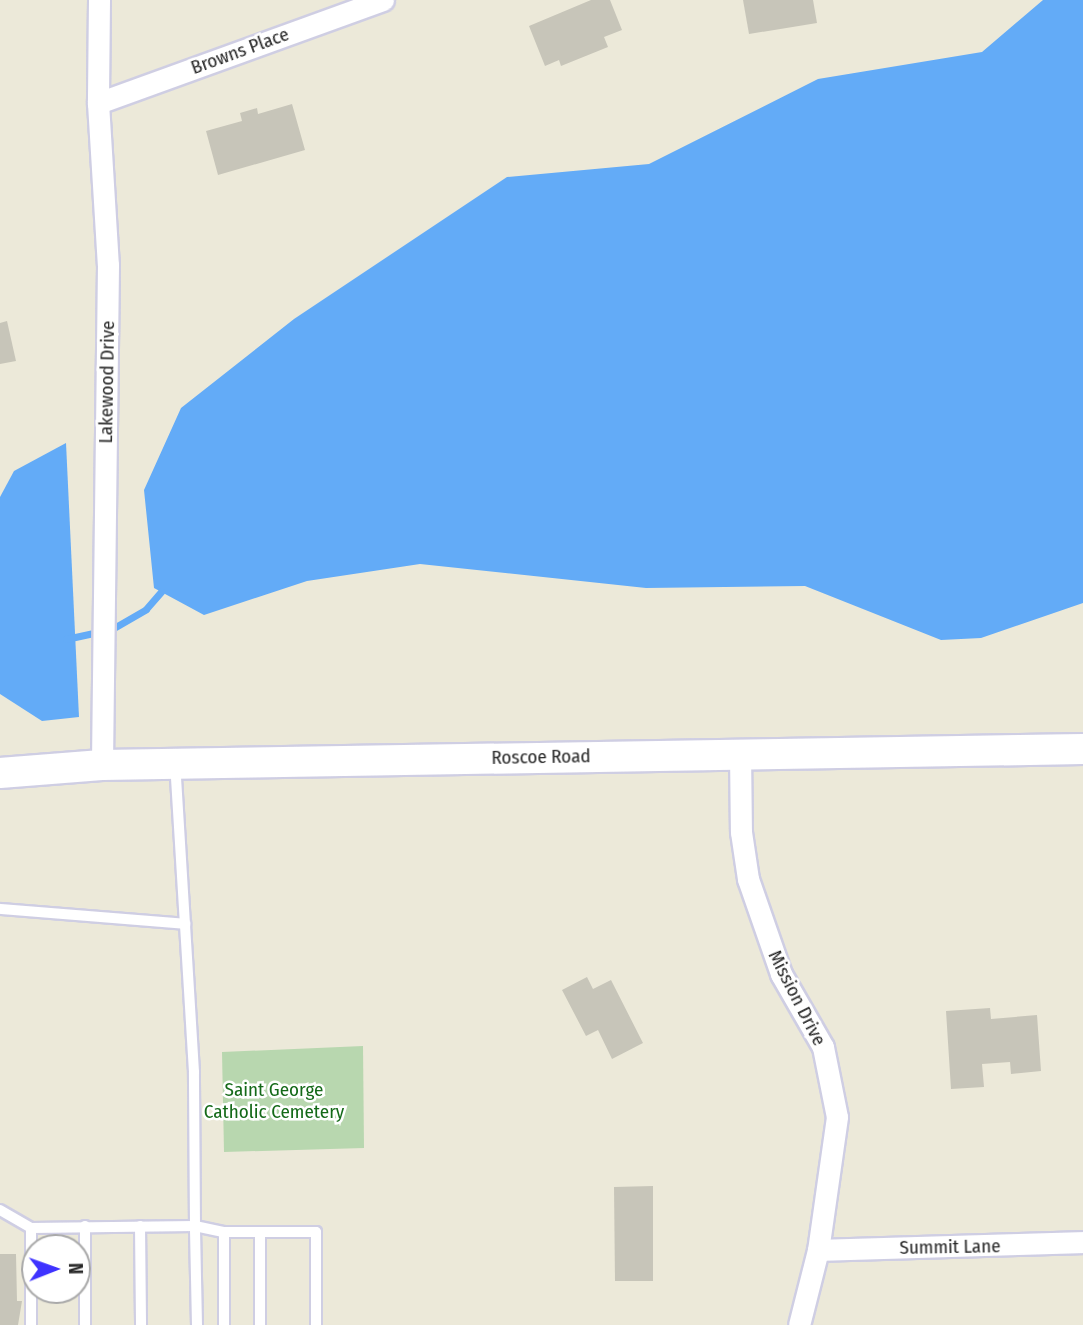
<!DOCTYPE html>
<style>
body{margin:0}
#map{position:relative;width:1083px;height:1325px;overflow:hidden;background:#ece9d9;font-family:"Fira Sans Condensed",sans-serif}
div>[style]{position:absolute}
.cemetery>*{inset:0;background:#b8d7af}
.water>*{inset:0;background:#63abf7}
.stream>*{height:7px;margin:-3.5px;padding:0 3.5px;transform-origin:3.5px;border-radius:3.5px;background:#63abf7}
.building>*{inset:0;background:#c7c5b9}
.roads{filter:drop-shadow(2px 0 #cfcee3) drop-shadow(-2px 0 #cfcee3) drop-shadow(0 2px #cfcee3) drop-shadow(0 -2px #cfcee3)}
.lane>*{height:10px;margin:-5px;padding:0 5px;transform-origin:5px;border-radius:5px;background:#fff}
.street>*{height:21px;margin:-10.5px;padding:0 10.5px;transform-origin:10.5px;border-radius:10.5px;background:#fff}
.secondary>*{height:30px;margin:-15px;padding:0 15px;transform-origin:15px;border-radius:15px;background:#fff}
span{translate:-50% -50%;white-space:nowrap;text-align:center;line-height:1.15;-webkit-text-stroke:5px #fff;paint-order:stroke}
.street-label{font-size:19px;color:#282828}
.park-label{font-size:19px;color:#146918}
.north{position:absolute;left:21px;top:1234px;width:70px;height:70px;box-sizing:border-box;background:#fff;border:2px solid #a9a9a9;border-radius:50%;rotate:89deg;font-size:19px;font-weight:700;line-height:28px;text-align:center;color:#282828}
.north::after{content:'';display:block;margin:auto;width:24px;height:32px;background:#3f33ff;clip-path:polygon(50% 0,100% 100%,50% 72%,0 100%)}
</style>
<div id="map">
<div class="cemetery">
<div style="clip-path:polygon(363px 1046px,364px 1148px,224px 1152px,222px 1052px)"></div>
</div>
<div class="water">
<div style="clip-path:polygon(1043px 0,1083px 0,1083px 603px,981px 638px,941px 640px,805px 586px,646px 588px,420px 564px,307px 581px,204px 615px,154px 588px,144px 490px,181px 408px,294px 319px,507px 177px,649px 164px,818px 79px,982px 52px)"></div>
<div style="clip-path:polygon(66px 443px,79px 717px,42px 721px,0 694px,0 497px,14px 471px)"></div>
</div>
<div class="stream">
<div style="left:66px;top:639px;width:47px;rotate:-12.3deg"></div>
<div style="left:112px;top:629px;width:39px;rotate:-30deg"></div>
<div style="left:146px;top:609px;width:23px;rotate:-49deg"></div>
</div>
<div class="building">
<div style="clip-path:polygon(591px 0,610px 0,622px 30px,604px 37px,608px 47px,561px 66px,559px 60px,545px 66px,529px 26px)"></div>
<div style="clip-path:polygon(743px 0,813px 0,817px 23px,749px 34px)"></div>
<div style="clip-path:polygon(292px 104px,305px 150px,218px 175px,206px 131px,242px 121px,240px 113px,257px 108px,258px 114px)"></div>
<div style="clip-path:polygon(7px 321px,16px 361px,0 364px,0 323px)"></div>
<div style="clip-path:polygon(587px 977px,593px 989px,611px 980px,643px 1043px,612px 1059px,598px 1030px,586px 1036px,562px 990px)"></div>
<div style="clip-path:polygon(990px 1008px,991px 1019px,1037px 1015px,1041px 1071px,1011px 1074px,1010px 1062px,982px 1064px,984px 1087px,951px 1089px,946px 1011px)"></div>
<div style="clip-path:polygon(653px 1186px,653px 1281px,615px 1281px,614px 1187px)"></div>
<div style="clip-path:polygon(0 1254px,16px 1254px,17px 1301px,22px 1301px,18px 1325px,0 1325px)"></div>
</div>
<div class="roads">
<div class="lane">
<div style="left:0;top:909px;width:186px;rotate:4.6deg"></div>
<div style="left:0;top:1210px;width:36px;rotate:30deg"></div>
<div style="left:31px;top:1228px;width:164px;rotate:-0.7deg"></div>
<div style="left:195px;top:1226px;width:154px;rotate:-90.4deg"></div>
<div style="left:194px;top:1072px;width:309px;rotate:-93.5deg"></div>
<div style="left:85px;top:1226px;width:99px;rotate:90deg"></div>
<div style="left:140px;top:1226px;width:99px;rotate:89.4deg"></div>
<div style="left:31px;top:1228px;width:97px;rotate:90deg"></div>
<div style="left:260px;top:1232px;width:93px;rotate:90deg"></div>
<div style="left:197px;top:1325px;width:99px;rotate:-91.2deg"></div>
<div style="left:195px;top:1226px;width:30px;rotate:12deg"></div>
<div style="left:224px;top:1232px;width:92px"></div>
<div style="left:316px;top:1232px;width:93px;rotate:90deg"></div>
<div style="left:224px;top:1325px;width:93px;rotate:-90deg"></div>
</div>
<div class="street">
<div style="left:99px;top:0;width:103px;rotate:90.6deg"></div>
<div style="left:98px;top:103px;width:162px;rotate:86.5deg"></div>
<div style="left:108px;top:265px;width:500px;rotate:90.69deg"></div>
<div style="left:98px;top:103px;width:303px;rotate:-19.9deg"></div>
<div style="left:740px;top:753px;width:79px;rotate:89.3deg"></div>
<div style="left:741px;top:832px;width:48px;rotate:81.5deg"></div>
<div style="left:748px;top:879px;width:101px;rotate:70.8deg"></div>
<div style="left:781px;top:974px;width:84px;rotate:60.1deg"></div>
<div style="left:823px;top:1047px;width:71px;rotate:78.7deg"></div>
<div style="left:837px;top:1117px;width:134px;rotate:98.1deg"></div>
<div style="left:818px;top:1250px;width:77px;rotate:104.2deg"></div>
<div style="left:818px;top:1250px;width:265px;rotate:-1.7deg"></div>
</div>
<div class="secondary">
<div style="left:0;top:773px;width:102px;rotate:-4.5deg"></div>
<div style="left:102px;top:765px;width:981px;rotate:-0.93deg"></div>
</div>
</div>
<div class="street-label">
<span style="left:240px;top:51px;rotate:-20deg">Browns Place</span>
<span style="left:107px;top:382px;rotate:-89deg">Lakewood Drive</span>
<span style="left:541px;top:757px;rotate:-1deg">Roscoe Road</span>
<span style="left:797px;top:998px;rotate:63deg">Mission Drive</span>
<span style="left:950px;top:1247px;rotate:-1deg">Summit Lane</span>
</div>
<div class="park-label">
<span style="left:274px;top:1101px">Saint George<br>Catholic Cemetery</span>
</div>
<div class="north">N</div>
</div>
